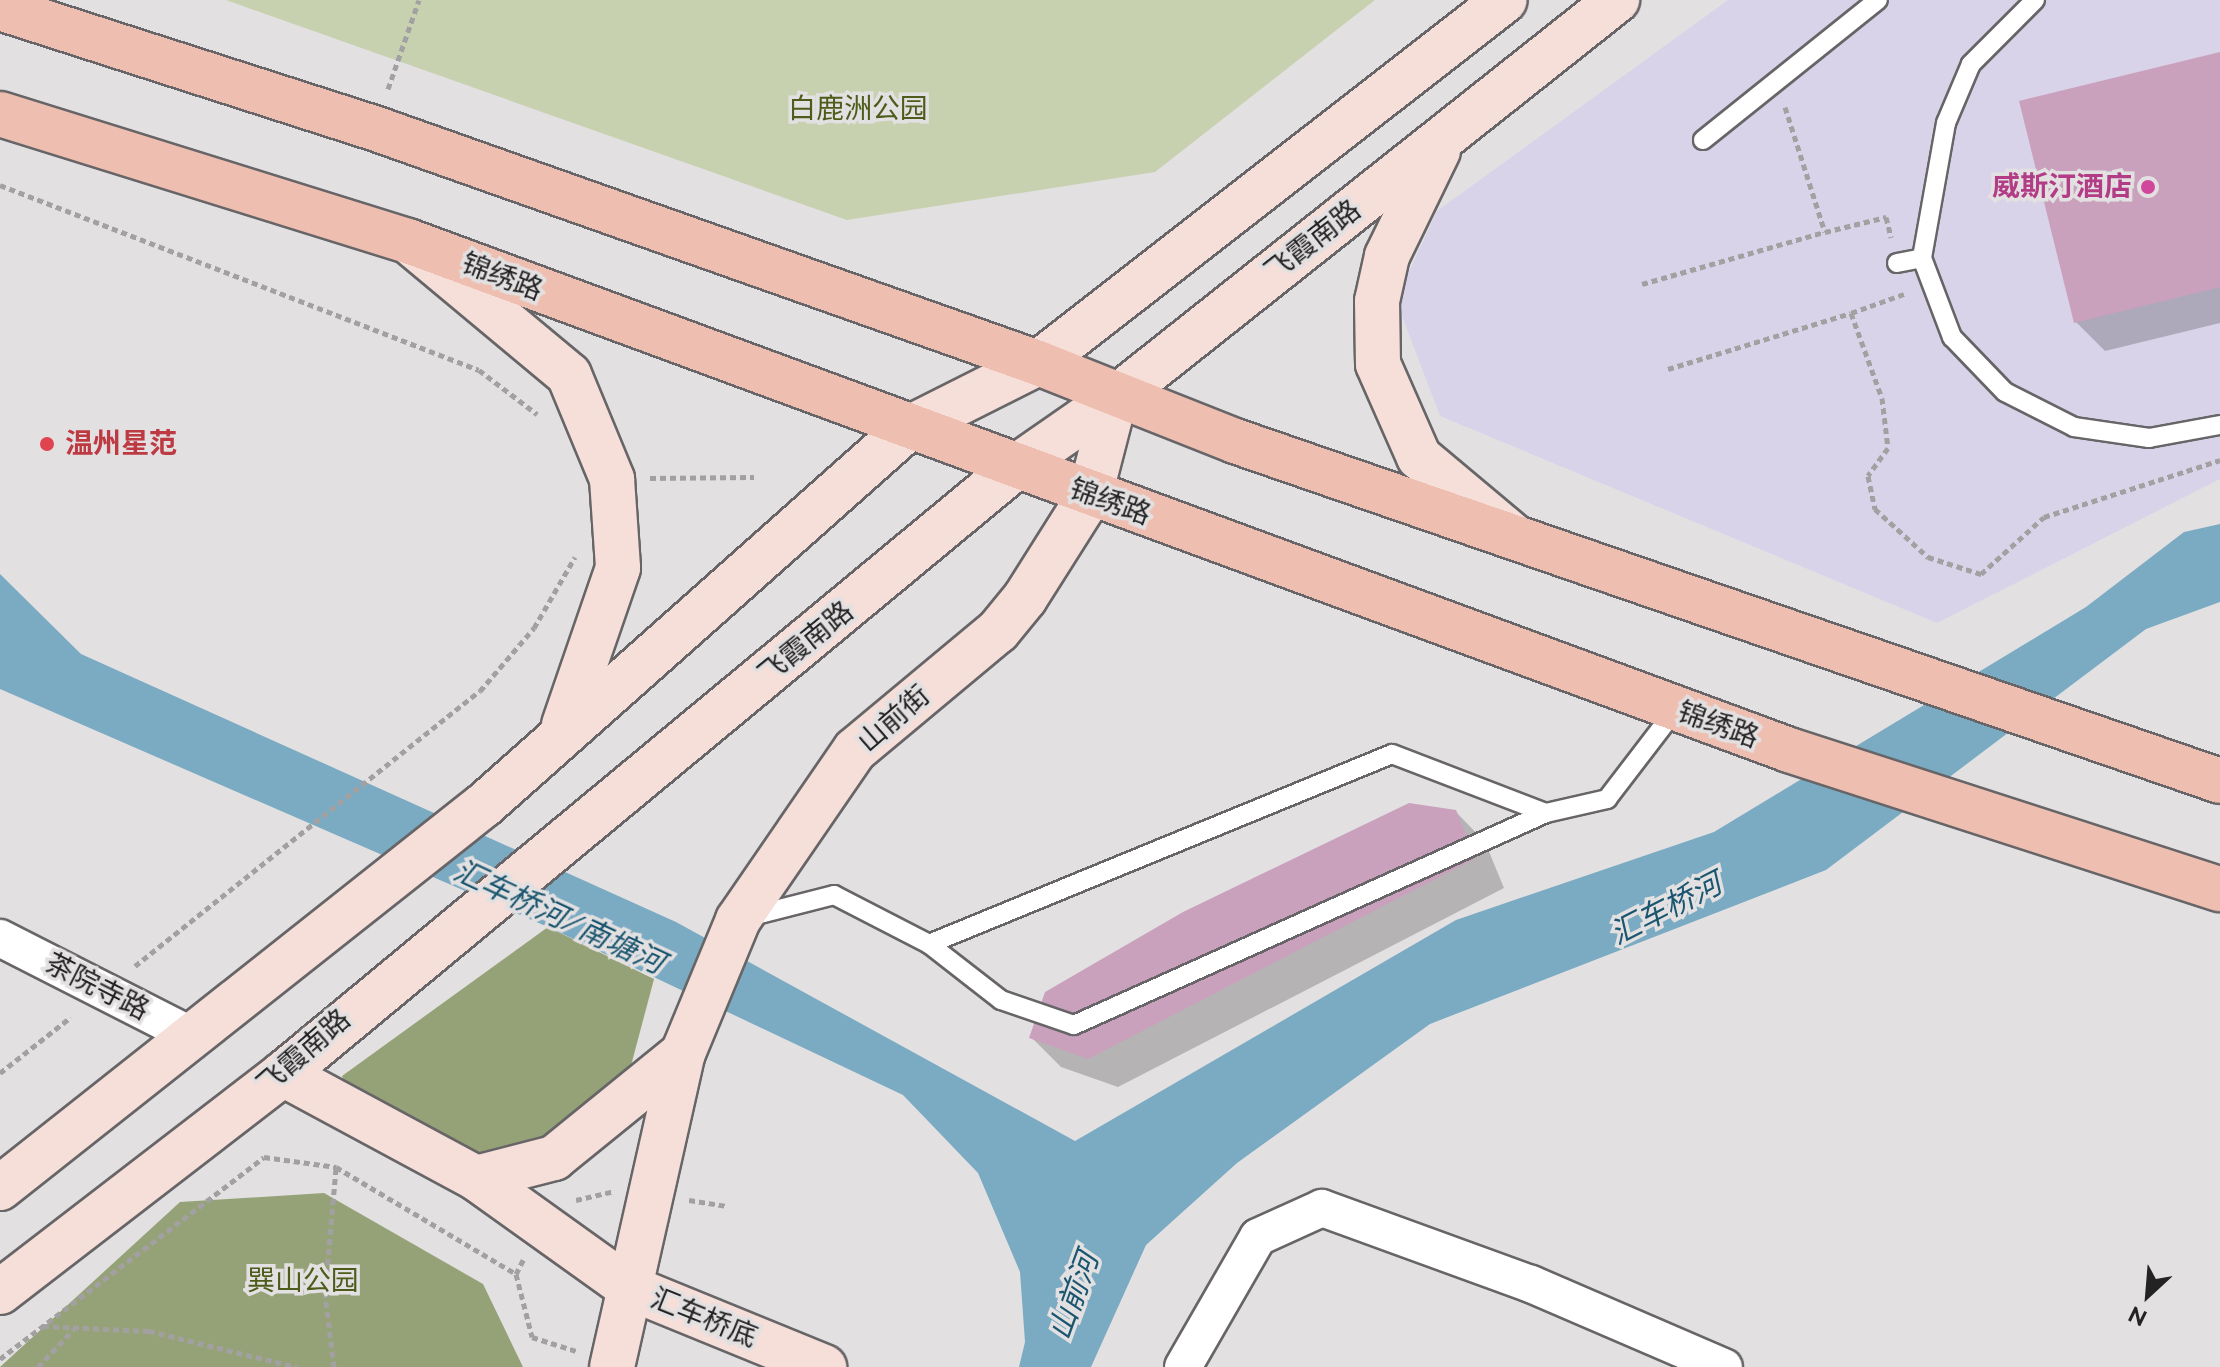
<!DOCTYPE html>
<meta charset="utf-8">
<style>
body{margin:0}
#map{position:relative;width:2220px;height:1367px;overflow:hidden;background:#e3e0e2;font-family:Raleway,"Noto Sans SC",sans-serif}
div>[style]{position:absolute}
.commercial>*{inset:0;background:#d9d3e9}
.green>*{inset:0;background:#c7d1b0}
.forest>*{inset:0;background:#95a277}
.water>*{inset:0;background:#7babc2}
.shadow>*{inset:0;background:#0003}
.building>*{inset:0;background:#caa1bd}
.path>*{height:5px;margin-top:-2.5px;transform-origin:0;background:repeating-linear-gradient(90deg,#a2a0a1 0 6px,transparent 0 10px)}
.roads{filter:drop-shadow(2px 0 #676567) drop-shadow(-2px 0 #676567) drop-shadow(0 2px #676567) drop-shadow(0 -2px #676567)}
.lane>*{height:18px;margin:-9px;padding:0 9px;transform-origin:9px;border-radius:9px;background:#fff}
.street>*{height:36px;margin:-18px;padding:0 18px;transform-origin:18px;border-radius:18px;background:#fff}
.secondary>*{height:44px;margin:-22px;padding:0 22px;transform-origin:22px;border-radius:22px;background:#f6dfd8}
.primary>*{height:44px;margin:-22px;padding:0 22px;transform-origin:22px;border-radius:22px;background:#eebfb0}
.dots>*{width:22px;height:22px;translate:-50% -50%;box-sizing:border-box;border:4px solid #e3e0e2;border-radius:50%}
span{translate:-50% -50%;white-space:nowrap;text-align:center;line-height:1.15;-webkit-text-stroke:7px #e3e0e2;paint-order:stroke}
.park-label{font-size:28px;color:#4d5c1b}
.hotel-label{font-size:28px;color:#b23c85;font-weight:700}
.right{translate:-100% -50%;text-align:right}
.street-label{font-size:28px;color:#242323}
.health-label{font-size:28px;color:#be3a42;font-weight:700}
.left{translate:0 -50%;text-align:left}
.water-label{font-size:30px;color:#1a566f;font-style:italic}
.north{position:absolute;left:2108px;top:1255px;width:80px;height:80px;-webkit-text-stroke:6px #e3e0e2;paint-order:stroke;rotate:206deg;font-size:22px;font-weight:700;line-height:32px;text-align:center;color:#242323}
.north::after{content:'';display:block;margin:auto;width:28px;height:36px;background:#242323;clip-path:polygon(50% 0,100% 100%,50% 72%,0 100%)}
</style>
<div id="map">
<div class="commercial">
<div style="clip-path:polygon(1728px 0,2220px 0,2220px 479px,1937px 623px,1440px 416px,1396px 300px,1437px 211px)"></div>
</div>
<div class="green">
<div style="clip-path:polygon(226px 0,1375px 0,1155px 172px,847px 220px)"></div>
</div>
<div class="forest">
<div style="clip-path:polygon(548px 927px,654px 979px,624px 1092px,570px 1135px,495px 1166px,349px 1093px,342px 1076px)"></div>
<div style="clip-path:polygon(324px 1193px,483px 1284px,523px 1367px,0 1367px,180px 1202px)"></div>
</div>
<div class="water">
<div style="clip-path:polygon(2220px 524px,2220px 602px,2146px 629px,1826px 870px,1430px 1024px,1237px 1163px,1146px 1245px,1091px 1367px,1019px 1367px,1025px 1342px,1020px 1272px,978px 1173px,903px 1095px,548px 927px,0 689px,0 574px,81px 654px,676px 922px,1075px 1141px,1456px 920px,1714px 832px,2086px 607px,2184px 532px)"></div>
</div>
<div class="shadow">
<div style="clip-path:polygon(2220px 54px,2220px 323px,2105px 351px,2076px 322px)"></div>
<div style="clip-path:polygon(1456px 812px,1485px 842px,1504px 888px,1118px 1087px,1061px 1067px,1032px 1038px)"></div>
</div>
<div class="building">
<div style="clip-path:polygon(2220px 52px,2220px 287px,2074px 323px,2019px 101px)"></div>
<div style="clip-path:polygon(1409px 803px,1456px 810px,1476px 858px,1088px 1059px,1029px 1038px,1045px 992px,1183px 912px)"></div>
</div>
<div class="path">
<div style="left:388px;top:89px;width:94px;rotate:-70.8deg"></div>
<div style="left:1785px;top:107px;width:131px;rotate:72.3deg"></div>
<div style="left:1825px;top:232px;width:63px;rotate:-13.8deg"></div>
<div style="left:1886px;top:217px;width:21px;rotate:76deg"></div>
<div style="left:0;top:185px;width:513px;rotate:21.12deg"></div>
<div style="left:479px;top:370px;width:73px;rotate:37.2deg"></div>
<div style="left:1642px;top:284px;width:190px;rotate:-15.9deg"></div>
<div style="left:1904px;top:294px;width:56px;rotate:160.3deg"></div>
<div style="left:1851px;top:313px;width:90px;rotate:70deg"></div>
<div style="left:1882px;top:398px;width:50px;rotate:83.2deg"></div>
<div style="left:1888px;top:448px;width:34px;rotate:126deg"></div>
<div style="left:1868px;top:476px;width:34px;rotate:78deg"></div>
<div style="left:1875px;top:509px;width:72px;rotate:42.2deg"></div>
<div style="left:1928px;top:557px;width:56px;rotate:17.8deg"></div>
<div style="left:1981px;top:574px;width:85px;rotate:-42.1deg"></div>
<div style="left:2044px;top:517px;width:185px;rotate:-17.9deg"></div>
<div style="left:1668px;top:369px;width:191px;rotate:-17deg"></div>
<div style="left:650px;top:478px;width:104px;rotate:-0.6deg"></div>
<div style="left:135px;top:966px;width:441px;rotate:-38.6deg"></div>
<div style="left:480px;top:691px;width:83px;rotate:-49.4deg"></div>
<div style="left:534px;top:628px;width:82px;rotate:-60deg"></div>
<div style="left:0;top:1073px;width:90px;rotate:-38.3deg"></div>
<div style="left:576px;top:1200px;width:37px;rotate:-13deg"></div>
<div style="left:689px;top:1200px;width:39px;rotate:9deg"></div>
<div style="left:516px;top:1274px;width:65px;rotate:75.7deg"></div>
<div style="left:532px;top:1337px;width:46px;rotate:17.7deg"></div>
<div style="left:43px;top:1326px;width:106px;rotate:2.7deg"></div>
<div style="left:149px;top:1331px;width:152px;rotate:13.7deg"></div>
<div style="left:0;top:1359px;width:332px;rotate:-37.4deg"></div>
<div style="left:264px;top:1157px;width:73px;rotate:7.9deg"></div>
<div style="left:336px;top:1167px;width:209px;rotate:30.7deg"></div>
<div style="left:516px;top:1274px;width:16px;rotate:-63deg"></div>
<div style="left:38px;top:1367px;width:52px;rotate:-46.5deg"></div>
<div style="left:334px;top:1367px;width:74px;rotate:-97deg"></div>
<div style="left:325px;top:1294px;width:127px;rotate:-85deg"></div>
</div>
<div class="roads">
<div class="lane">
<div style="left:2035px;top:0;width:91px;rotate:135deg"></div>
<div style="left:1971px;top:64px;width:64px;rotate:113deg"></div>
<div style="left:1946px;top:123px;width:137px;rotate:100.1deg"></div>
<div style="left:1922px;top:258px;width:85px;rotate:69.2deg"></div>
<div style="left:1952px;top:337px;width:76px;rotate:46.1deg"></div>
<div style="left:2005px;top:392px;width:77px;rotate:26.9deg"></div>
<div style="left:2074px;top:427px;width:76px;rotate:8.3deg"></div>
<div style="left:2149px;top:438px;width:72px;rotate:-10.4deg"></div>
<div style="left:1703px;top:140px;width:224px;rotate:-38.7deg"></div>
<div style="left:1897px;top:263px;width:25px;rotate:-11deg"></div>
<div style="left:748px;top:917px;width:89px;rotate:-14.3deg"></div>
<div style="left:834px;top:895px;width:107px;rotate:27.3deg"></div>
<div style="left:929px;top:944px;width:500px;rotate:-22.31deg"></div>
<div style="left:1392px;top:754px;width:165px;rotate:21deg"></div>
<div style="left:1546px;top:813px;width:63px;rotate:-12.9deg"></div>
<div style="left:1607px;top:799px;width:113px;rotate:-52.5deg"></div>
<div style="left:929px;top:944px;width:91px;rotate:37.9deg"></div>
<div style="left:1001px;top:1000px;width:77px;rotate:18.9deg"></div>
<div style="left:1074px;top:1025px;width:517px;rotate:-24.19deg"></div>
</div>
<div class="street">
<div style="left:0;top:938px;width:218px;rotate:27deg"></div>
<div style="left:1183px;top:1367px;width:150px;rotate:-60deg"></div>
<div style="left:1258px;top:1237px;width:70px;rotate:-24.4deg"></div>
<div style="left:1322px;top:1208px;width:222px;rotate:20deg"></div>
<div style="left:1531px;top:1284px;width:210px;rotate:23.3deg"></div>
</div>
<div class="secondary">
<div style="left:1438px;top:151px;width:117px;rotate:115.9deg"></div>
<div style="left:1387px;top:256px;width:46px;rotate:102.5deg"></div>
<div style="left:1377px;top:301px;width:63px;rotate:89.1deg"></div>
<div style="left:1378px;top:364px;width:102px;rotate:66.2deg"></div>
<div style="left:1419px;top:457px;width:123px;rotate:40deg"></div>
<div style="left:413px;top:245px;width:203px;rotate:39.8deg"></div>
<div style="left:569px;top:375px;width:113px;rotate:67.5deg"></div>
<div style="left:612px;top:479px;width:89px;rotate:86.1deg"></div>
<div style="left:618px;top:568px;width:166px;rotate:109deg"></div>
<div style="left:283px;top:1074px;width:219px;rotate:28.3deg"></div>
<div style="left:476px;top:1178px;width:187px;rotate:35.6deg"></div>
<div style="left:628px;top:1287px;width:212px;rotate:22.2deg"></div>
<div style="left:476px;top:1178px;width:81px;rotate:-14.4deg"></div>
<div style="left:554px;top:1158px;width:166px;rotate:-39.1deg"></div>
<div style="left:0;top:1188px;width:617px;rotate:-38.36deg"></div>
<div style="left:484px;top:805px;width:566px;rotate:-41.63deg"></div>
<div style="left:907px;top:429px;width:147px;rotate:-26.7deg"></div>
<div style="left:1038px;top:363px;width:591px;rotate:-37.86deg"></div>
<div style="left:0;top:1292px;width:357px;rotate:-37.6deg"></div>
<div style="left:283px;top:1074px;width:953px;rotate:-39.64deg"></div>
<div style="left:1017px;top:466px;width:119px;rotate:-34.8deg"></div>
<div style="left:1115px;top:398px;width:641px;rotate:-38.41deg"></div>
<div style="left:612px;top:1367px;width:322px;rotate:-77.3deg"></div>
<div style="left:683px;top:1053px;width:144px;rotate:-67.5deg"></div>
<div style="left:738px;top:920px;width:206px;rotate:-55.5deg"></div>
<div style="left:855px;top:750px;width:186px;rotate:-39.8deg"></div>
<div style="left:998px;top:631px;width:43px;rotate:-50.7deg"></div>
<div style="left:1025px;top:598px;width:122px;rotate:-57.7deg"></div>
<div style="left:1090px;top:495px;width:100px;rotate:-75.5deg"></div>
</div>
<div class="primary">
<div style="left:0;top:8px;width:393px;rotate:17.8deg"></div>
<div style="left:374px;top:128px;width:704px;rotate:19.49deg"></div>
<div style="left:1038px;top:363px;width:212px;rotate:21.6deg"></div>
<div style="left:1235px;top:441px;width:1042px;rotate:19.04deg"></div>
<div style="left:0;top:114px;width:427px;rotate:17.3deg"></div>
<div style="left:408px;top:241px;width:1472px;rotate:20.23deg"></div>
<div style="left:1789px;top:750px;width:453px;rotate:17.9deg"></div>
</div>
</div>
<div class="dots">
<div style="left:2148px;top:187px;background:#d1479c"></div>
<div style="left:47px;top:444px;background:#e0444e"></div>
</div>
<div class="park-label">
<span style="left:858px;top:109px">白鹿洲公园</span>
<span style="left:303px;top:1281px">巽山公园</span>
</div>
<div class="hotel-label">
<span class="right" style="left:2132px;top:187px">威斯汀酒店</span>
</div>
<div class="street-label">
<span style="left:1313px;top:241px;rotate:-38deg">飞霞南路</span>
<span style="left:502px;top:277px;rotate:21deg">锦绣路</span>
<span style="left:1110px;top:502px;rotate:20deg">锦绣路</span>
<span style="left:806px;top:643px;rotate:-39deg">飞霞南路</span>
<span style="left:894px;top:719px;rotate:-41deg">山前街</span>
<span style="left:1718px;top:725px;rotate:20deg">锦绣路</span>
<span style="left:97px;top:987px;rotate:27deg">茶院寺路</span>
<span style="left:304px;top:1052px;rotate:-41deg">飞霞南路</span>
<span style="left:704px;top:1318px;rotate:22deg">汇车桥底</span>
</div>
<div class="health-label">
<span class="left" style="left:65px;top:444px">温州星范</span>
</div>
<div class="water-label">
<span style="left:1666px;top:909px;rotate:-27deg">汇车桥河</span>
<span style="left:559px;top:917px;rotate:25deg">汇车桥河/南塘河</span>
<span style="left:1074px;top:1296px;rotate:-70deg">山前河</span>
</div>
<div class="north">N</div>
</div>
